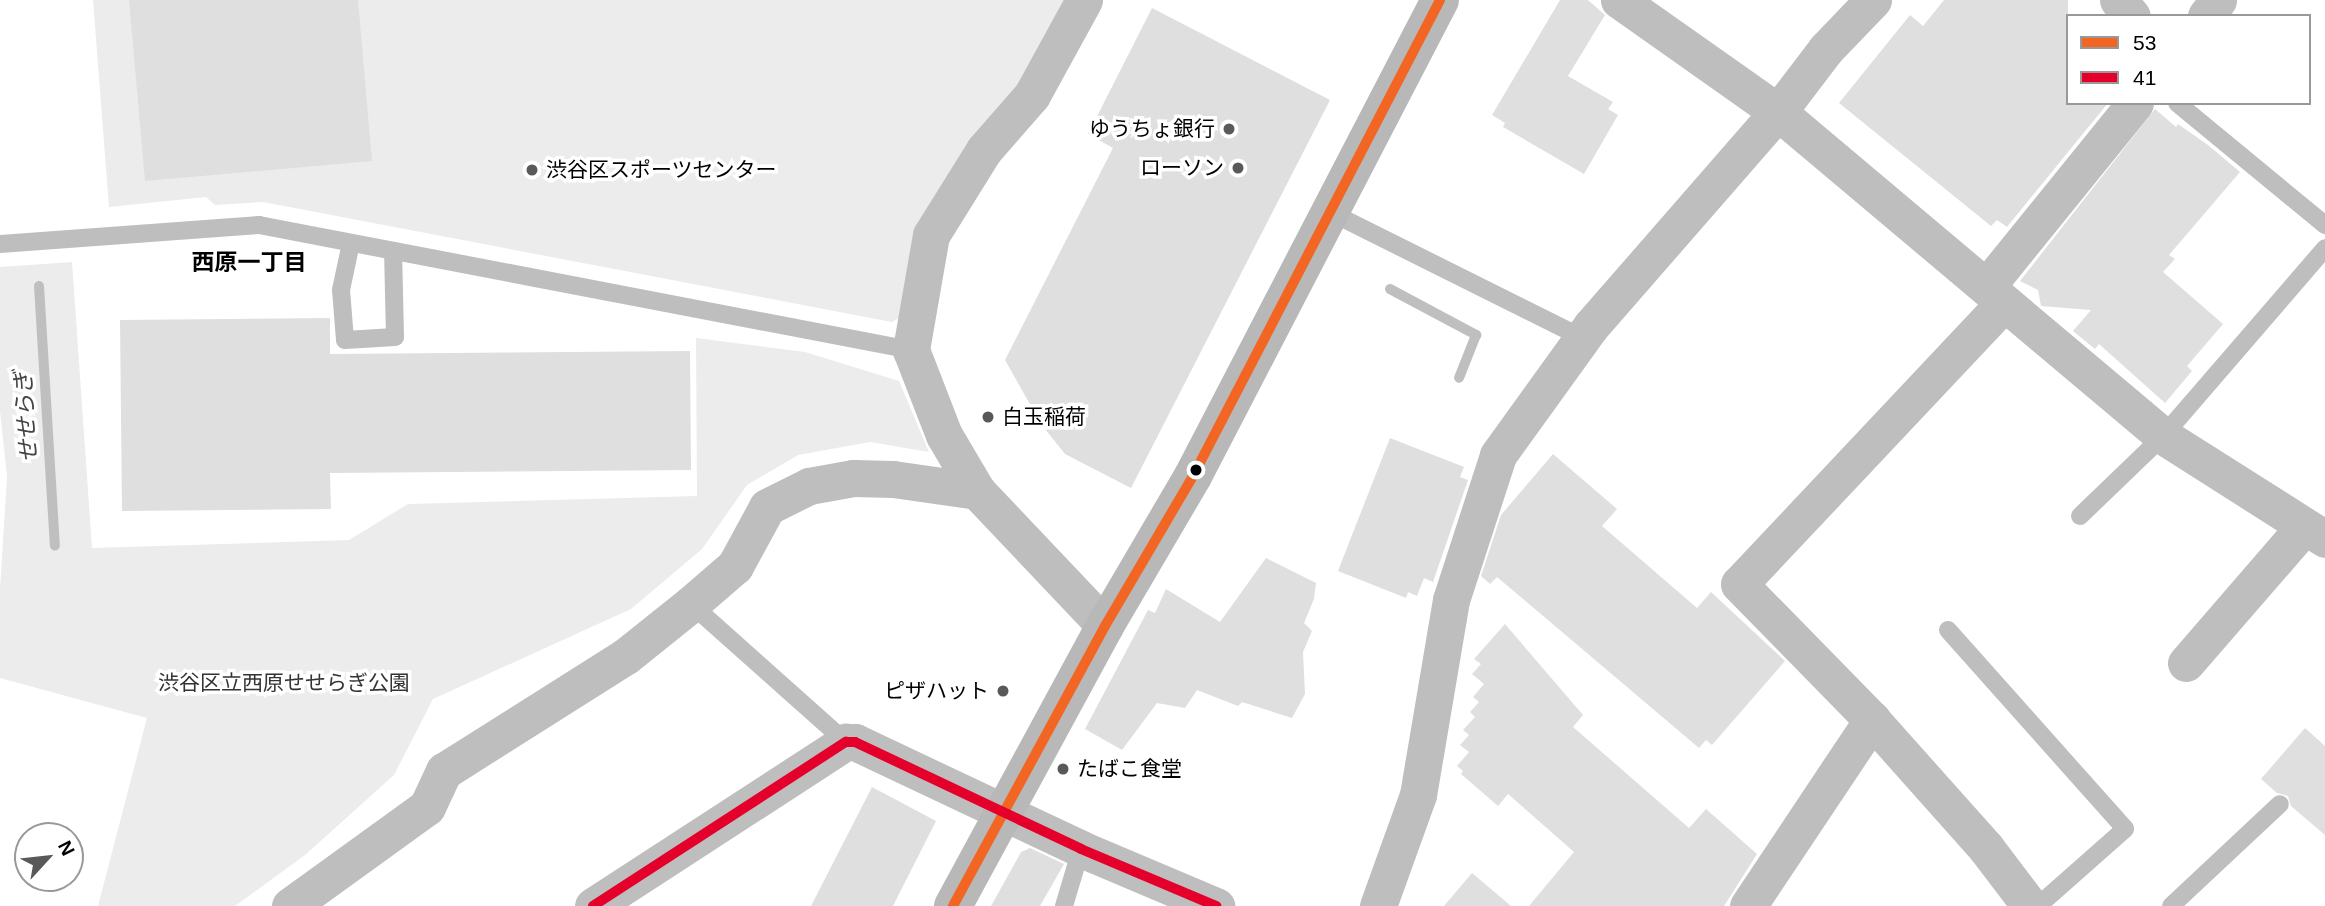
<!DOCTYPE html>
<meta charset="utf-8">
<style>
body{margin:0}
#map{position:relative;width:2325px;height:906px;overflow:hidden;background:#fff;font-family:Helvetica,"Noto Sans JP",sans-serif}
div>[style]{position:absolute}
.green>*{inset:0;background:#ececec}
.stream>*{height:10px;margin:-5px;padding:0 5px;transform-origin:5px;border-radius:5px;background:#bfbfbf}
.building>*{inset:0;background:#dfdfdf}
.lane>*{height:18px;margin:-9px;padding:0 9px;transform-origin:9px;border-radius:9px;background:#bebebe}
.street>*{height:37px;margin:-18.5px;padding:0 18.5px;transform-origin:18.5px;border-radius:18.5px;background:#bebebe}
.secondary>*{height:38px;margin:-19px;padding:0 19px;transform-origin:19px;border-radius:19px;background:#b8b8b8}
.bus-1>*{height:10px;margin:-5px;padding:0 5px;transform-origin:5px;border-radius:5px;background:#f26522}
.bus-2>*{height:10px;margin:-5px;padding:0 5px;transform-origin:5px;border-radius:5px;background:#e4002b}
.dots>*{width:19px;height:19px;translate:-50% -50%;box-sizing:border-box;border:4px solid #fff;border-radius:50%}
span{translate:-50% -50%;white-space:nowrap;text-align:center;line-height:1.15;-webkit-text-stroke:7px #fff;paint-order:stroke}
.poi-label{font-size:21px;color:#000}
.right{translate:-100% -50%;text-align:right}
.left{translate:0 -50%;text-align:left}
.park-label{font-size:21px;color:#333}
.neighbourhood-label{font-size:23px;color:#000;font-weight:700}
.water-label{font-size:23px;color:#444;font-style:italic}
.legend{position:absolute;left:2066px;top:14px;width:245px;height:91px;box-sizing:border-box;background:#fff;border:2px solid #999;margin:0;padding:9px 12px;list-style:none;font-size:21px;color:#000}
.legend li{display:flex;align-items:center;gap:14px;height:35px}
.legend b{width:35px;border:2px solid #999}
.north{position:absolute;left:14px;top:822px;width:70px;height:70px;box-sizing:border-box;background:#fff;border:2px solid #999;border-radius:50%;rotate:63deg;font-size:19px;font-weight:700;line-height:28px;text-align:center;color:#000}
.north::after{content:'';display:block;margin:auto;width:24px;height:32px;background:#595959;clip-path:polygon(50% 0,100% 100%,50% 72%,0 100%)}
</style>
<div id="map">
<div class="green">
<div style="clip-path:polygon(93px 0,1072px 0,901px 317px,892px 322px,263px 202px,215px 205px,206px 197px,109px 207px)"></div>
<div style="clip-path:polygon(72px 262px,92px 548px,349px 540px,408px 504px,697px 496px,696px 338px,805px 352px,899px 381px,929px 452px,870px 442px,798px 455px,747px 485px,702px 549px,631px 609px,433px 699px,394px 775px,305px 855px,235px 906px,98px 906px,147px 718px,0 678px,0 589px,7px 477px,0 411px,0 267px)"></div>
</div>
<div class="stream">
<div style="left:39px;top:286px;width:260px;rotate:86.5deg"></div>
<div style="left:1390px;top:289px;width:98px;rotate:28.1deg"></div>
<div style="left:1476px;top:335px;width:46px;rotate:111.6deg"></div>
</div>
<div class="building">
<div style="clip-path:polygon(129px 0,358px 0,372px 161px,145px 181px)"></div>
<div style="clip-path:polygon(1560px 0,1588px 0,1605px 15px,1568px 76px,1613px 102px,1608px 109px,1618px 115px,1584px 174px,1503px 127px,1505px 123px,1492px 115px)"></div>
<div style="clip-path:polygon(1944px 0,2068px 0,2068px 103px,2108px 103px,2007px 227px,1997px 220px,1991px 226px,1839px 103px,1910px 15px,1923px 26px)"></div>
<div style="clip-path:polygon(1152px 8px,1330px 100px,1131px 488px,1065px 454px,1041px 424px,1005px 360px,1113px 148px,1088px 134px)"></div>
<div style="clip-path:polygon(2155px 109px,2176px 127px,2178px 124px,2208px 145px,2240px 172px,2169px 255px,2175px 259px,2163px 272px,2223px 324px,2187px 366px,2192px 371px,2165px 403px,2099px 344px,2095px 349px,2073px 331px,2091px 310px,2041px 306px,2038px 290px,2020px 281px)"></div>
<div style="clip-path:polygon(330px 318px,330px 354px,690px 351px,691px 470px,330px 473px,331px 509px,122px 511px,120px 320px)"></div>
<div style="clip-path:polygon(1390px 438px,1464px 467px,1460px 477px,1468px 480px,1433px 582px,1424px 578px,1417px 596px,1408px 592px,1406px 598px,1338px 571px)"></div>
<div style="clip-path:polygon(1553px 454px,1617px 509px,1602px 526px,1697px 608px,1711px 592px,1785px 661px,1712px 745px,1706px 740px,1699px 748px,1497px 577px,1490px 584px,1481px 576px,1501px 515px)"></div>
<div style="clip-path:polygon(1266px 558px,1316px 583px,1314px 599px,1304px 623px,1312px 631px,1303px 652px,1305px 694px,1292px 718px,1242px 702px,1238px 706px,1197px 690px,1185px 708px,1157px 703px,1122px 750px,1085px 729px,1148px 610px,1155px 613px,1166px 589px,1220px 622px)"></div>
<div style="clip-path:polygon(1505px 624px,1583px 715px,1573px 727px,1689px 828px,1706px 809px,1757px 854px,1724px 906px,1529px 906px,1574px 852px,1508px 794px,1498px 806px,1461px 774px,1463px 771px,1457px 766px,1469px 752px,1460px 745px,1469px 735px,1463px 730px,1475px 717px,1470px 712px,1479px 702px,1473px 697px,1484px 684px,1472px 674px,1481px 664px,1474px 659px)"></div>
<div style="clip-path:polygon(2305px 728px,2325px 746px,2325px 835px,2291px 806px,2288px 796px,2277px 793px,2261px 779px)"></div>
<div style="clip-path:polygon(872px 787px,936px 821px,893px 906px,811px 906px)"></div>
<div style="clip-path:polygon(1030px 848px,1064px 864px,1040px 906px,991px 906px,1021px 852px)"></div>
<div style="clip-path:polygon(1472px 873px,1511px 906px,1444px 906px)"></div>
</div>
<div class="lane">
<div style="left:2177px;top:103px;width:192px;rotate:39.5deg"></div>
<div style="left:1330px;top:212px;width:283px;rotate:26.5deg"></div>
<div style="left:351px;top:243px;width:48px;rotate:102deg"></div>
<div style="left:341px;top:290px;width:50px;rotate:85.4deg"></div>
<div style="left:345px;top:340px;width:50px;rotate:-3.4deg"></div>
<div style="left:395px;top:337px;width:86px;rotate:-91.3deg"></div>
<div style="left:0;top:244px;width:260px;rotate:-4.2deg"></div>
<div style="left:259px;top:225px;width:664px;rotate:10.85deg"></div>
<div style="left:2080px;top:516px;width:115px;rotate:-43.9deg"></div>
<div style="left:2163px;top:436px;width:248px;rotate:-49.2deg"></div>
<div style="left:691px;top:604px;width:208px;rotate:41.7deg"></div>
<div style="left:1948px;top:630px;width:266px;rotate:48.3deg"></div>
<div style="left:2125px;top:829px;width:116px;rotate:138.5deg"></div>
<div style="left:1064px;top:906px;width:59px;rotate:-73.4deg"></div>
<div style="left:2171px;top:906px;width:149px;rotate:-43.1deg"></div>
</div>
<div class="street">
<div style="left:1084px;top:0;width:108px;rotate:118.7deg"></div>
<div style="left:1032px;top:95px;width:73px;rotate:131.1deg"></div>
<div style="left:984px;top:150px;width:100px;rotate:121.9deg"></div>
<div style="left:931px;top:235px;width:117px;rotate:99.9deg"></div>
<div style="left:911px;top:350px;width:91px;rotate:68.8deg"></div>
<div style="left:944px;top:435px;width:65px;rotate:59.5deg"></div>
<div style="left:977px;top:491px;width:186px;rotate:46.5deg"></div>
<div style="left:1619px;top:0;width:194px;rotate:35.2deg"></div>
<div style="left:1778px;top:112px;width:503px;rotate:40.08deg"></div>
<div style="left:2163px;top:436px;width:192px;rotate:32.4deg"></div>
<div style="left:2118px;top:0;width:21px;rotate:49deg"></div>
<div style="left:2206px;top:16px;width:20px;rotate:-53deg"></div>
<div style="left:1987px;top:286px;width:235px;rotate:-51deg"></div>
<div style="left:2004px;top:303px;width:386px;rotate:133.3deg"></div>
<div style="left:1739px;top:584px;width:190px;rotate:45.6deg"></div>
<div style="left:1872px;top:720px;width:171px;rotate:48.3deg"></div>
<div style="left:1986px;top:848px;width:73px;rotate:52.8deg"></div>
<div style="left:2186px;top:663px;width:180px;rotate:-49.1deg"></div>
<div style="left:290px;top:906px;width:169px;rotate:-35.9deg"></div>
<div style="left:427px;top:807px;width:40px;rotate:-65deg"></div>
<div style="left:444px;top:771px;width:215px;rotate:-32.3deg"></div>
<div style="left:626px;top:656px;width:83px;rotate:-38.7deg"></div>
<div style="left:691px;top:604px;width:58px;rotate:-40.8deg"></div>
<div style="left:735px;top:566px;width:67px;rotate:-61.5deg"></div>
<div style="left:767px;top:507px;width:47px;rotate:-26.6deg"></div>
<div style="left:809px;top:486px;width:45px;rotate:-10.3deg"></div>
<div style="left:853px;top:478px;width:40px;rotate:1.4deg"></div>
<div style="left:893px;top:479px;width:85px;rotate:8.1deg"></div>
<div style="left:593px;top:906px;width:302px;rotate:-33deg"></div>
<div style="left:846px;top:742px;width:9px"></div>
<div style="left:855px;top:742px;width:250px;rotate:25.3deg"></div>
<div style="left:1081px;top:849px;width:147px;rotate:22.9deg"></div>
<div style="left:1378px;top:906px;width:118px;rotate:-70.2deg"></div>
<div style="left:1418px;top:795px;width:198px;rotate:-80.4deg"></div>
<div style="left:1451px;top:600px;width:152px;rotate:-72deg"></div>
<div style="left:1498px;top:455px;width:159px;rotate:-54.2deg"></div>
<div style="left:1591px;top:326px;width:284px;rotate:-48.9deg"></div>
<div style="left:1778px;top:112px;width:79px;rotate:-52.7deg"></div>
<div style="left:1826px;top:49px;width:68px;rotate:-46.2deg"></div>
<div style="left:1748px;top:906px;width:224px;rotate:-56.3deg"></div>
</div>
<div class="secondary">
<div style="left:953px;top:906px;width:319px;rotate:-61.5deg"></div>
<div style="left:1105px;top:626px;width:174px;rotate:-59.6deg"></div>
<div style="left:1193px;top:476px;width:536px;rotate:-62.57deg"></div>
</div>
<div class="bus-1">
<div style="left:953px;top:906px;width:319px;rotate:-61.5deg"></div>
<div style="left:1105px;top:626px;width:174px;rotate:-59.6deg"></div>
<div style="left:1193px;top:476px;width:536px;rotate:-62.57deg"></div>
</div>
<div class="bus-2">
<div style="left:593px;top:906px;width:302px;rotate:-33deg"></div>
<div style="left:846px;top:742px;width:9px"></div>
<div style="left:855px;top:742px;width:250px;rotate:25.3deg"></div>
<div style="left:1081px;top:849px;width:147px;rotate:22.9deg"></div>
</div>
<div class="dots">
<div style="left:1229px;top:129px;background:#595959"></div>
<div style="left:1238px;top:168px;background:#595959"></div>
<div style="left:532px;top:170px;background:#595959"></div>
<div style="left:988px;top:417px;background:#595959"></div>
<div style="left:1196px;top:470px;background:#000"></div>
<div style="left:1003px;top:691px;background:#595959"></div>
<div style="left:1063px;top:769px;background:#595959"></div>
</div>
<div class="poi-label">
<span class="right" style="left:1215px;top:129px">ゆうちょ銀行</span>
<span class="right" style="left:1224px;top:168px">ローソン</span>
<span class="left" style="left:546px;top:170px">渋谷区スポーツセンター</span>
<span class="left" style="left:1002px;top:417px">白玉稲荷</span>
<span class="right" style="left:989px;top:691px">ピザハット</span>
<span class="left" style="left:1077px;top:769px">たばこ食堂</span>
</div>
<div class="park-label">
<span style="left:284px;top:683px">渋谷区立西原せせらぎ公園</span>
</div>
<div class="neighbourhood-label">
<span style="left:249px;top:262px">西原一丁目</span>
</div>
<div class="water-label">
<span style="left:26px;top:417px;rotate:-94deg">せせらぎ</span>
</div>
<ul class="legend">
<li><b style="height:9px;background:#f26522"></b>53</li>
<li><b style="height:9px;background:#e4002b"></b>41</li>
</ul>
<div class="north">N</div>
</div>
